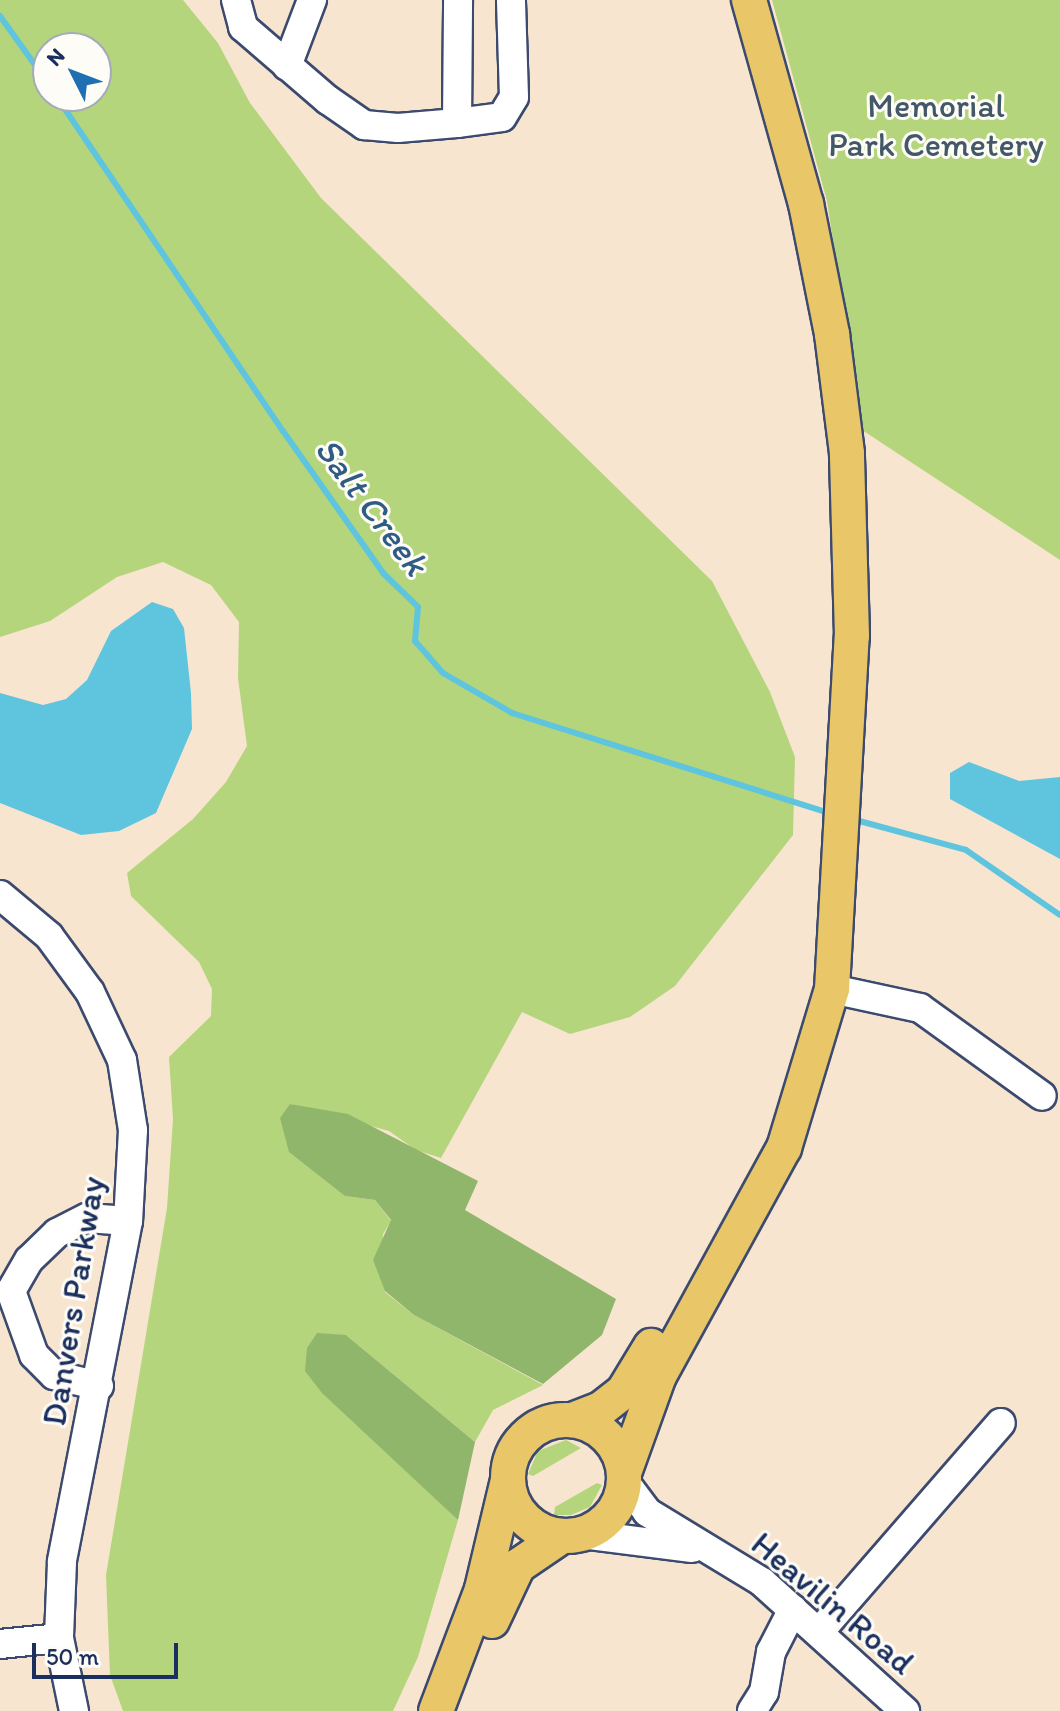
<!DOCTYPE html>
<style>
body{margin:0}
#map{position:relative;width:1060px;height:1711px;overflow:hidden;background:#f7e5d0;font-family:Itim,sans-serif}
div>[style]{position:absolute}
.green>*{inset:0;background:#b5d57c}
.forest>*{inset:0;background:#90b66c}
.water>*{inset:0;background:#5fc4dd}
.stream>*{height:6px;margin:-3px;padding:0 3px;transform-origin:3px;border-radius:3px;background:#5fc4dd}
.roads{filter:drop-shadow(2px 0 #3c4a6f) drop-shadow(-2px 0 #3c4a6f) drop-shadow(0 2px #3c4a6f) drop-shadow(0 -2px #3c4a6f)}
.minor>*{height:28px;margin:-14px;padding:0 14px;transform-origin:14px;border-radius:14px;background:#fff}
.major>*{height:34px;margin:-17px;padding:0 17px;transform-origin:17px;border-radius:17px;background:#e9c769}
.major>.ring{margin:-17px;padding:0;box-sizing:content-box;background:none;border:34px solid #e9c769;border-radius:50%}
span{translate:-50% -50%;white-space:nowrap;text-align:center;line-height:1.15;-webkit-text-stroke:6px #fdfcf7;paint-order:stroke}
.park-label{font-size:34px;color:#425866}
.street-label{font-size:34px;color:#1b2f5e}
.water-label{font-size:36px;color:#2f5c84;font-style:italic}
.north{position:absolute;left:32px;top:32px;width:80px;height:80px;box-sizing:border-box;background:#fdfcf7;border:2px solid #a3aaba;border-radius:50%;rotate:312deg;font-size:22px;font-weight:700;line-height:32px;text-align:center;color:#1b2f5e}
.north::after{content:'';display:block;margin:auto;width:28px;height:36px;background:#1f6fb2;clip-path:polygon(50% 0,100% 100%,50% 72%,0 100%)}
.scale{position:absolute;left:32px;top:1643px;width:146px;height:36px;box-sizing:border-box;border:4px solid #1b2f5e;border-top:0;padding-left:10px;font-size:24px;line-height:28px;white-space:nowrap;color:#1b2f5e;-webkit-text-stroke:6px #fdfcf7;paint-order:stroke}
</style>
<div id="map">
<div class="green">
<div style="clip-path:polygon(evenodd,0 0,183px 0,218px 43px,250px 103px,321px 198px,712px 581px,770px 692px,795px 757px,793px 835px,675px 986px,630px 1017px,570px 1034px,522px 1012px,441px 1158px,416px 1150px,389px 1131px,290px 1104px,345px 1196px,375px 1200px,391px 1221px,383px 1234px,385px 1292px,414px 1315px,543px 1385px,493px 1410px,475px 1442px,346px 1335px,414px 1476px,458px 1520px,418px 1657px,393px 1711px,123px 1711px,110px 1675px,106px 1575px,167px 1208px,173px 1119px,169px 1057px,211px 1016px,212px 989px,199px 962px,131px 896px,127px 873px,193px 819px,226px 782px,247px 746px,238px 678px,239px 622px,211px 585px,163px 562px,117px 577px,50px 621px,0 637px,0 0,48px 48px,96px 48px,96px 96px,48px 96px,48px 48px)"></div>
<div style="clip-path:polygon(772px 0,1060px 0,1060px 560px,862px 430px,827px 201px)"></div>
<div style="clip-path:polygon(566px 1440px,581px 1448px,533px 1476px,528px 1474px,538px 1451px)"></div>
<div style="clip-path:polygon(597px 1483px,602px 1485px,590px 1507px,571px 1515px,554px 1515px,555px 1507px)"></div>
</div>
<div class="forest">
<div style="clip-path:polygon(290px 1104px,348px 1114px,478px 1181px,465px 1210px,616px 1299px,602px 1335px,543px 1384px,414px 1315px,385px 1291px,373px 1260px,391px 1220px,375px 1200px,345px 1196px,289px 1152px,280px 1118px)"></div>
<div style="clip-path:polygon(317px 1333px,346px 1335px,475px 1442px,458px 1520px,322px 1393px,305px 1371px,307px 1348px)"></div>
</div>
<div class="water">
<div style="clip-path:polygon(152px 602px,173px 609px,184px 628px,191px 693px,192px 729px,156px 813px,119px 831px,81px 835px,0 803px,0 693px,43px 705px,66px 699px,87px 680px,111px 631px)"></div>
<div style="clip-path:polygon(969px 762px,1019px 781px,1060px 777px,1060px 859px,950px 799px,950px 773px)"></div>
</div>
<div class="stream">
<div style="left:0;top:16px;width:82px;rotate:54.4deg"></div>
<div style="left:56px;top:96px;width:405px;rotate:55.9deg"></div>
<div style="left:283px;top:431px;width:175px;rotate:54.8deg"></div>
<div style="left:384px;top:574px;width:47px;rotate:44.1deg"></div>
<div style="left:418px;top:607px;width:34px;rotate:95deg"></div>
<div style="left:415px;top:641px;width:43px;rotate:48.8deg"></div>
<div style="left:443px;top:673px;width:80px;rotate:30.1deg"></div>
<div style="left:512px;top:713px;width:332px;rotate:17.5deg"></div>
<div style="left:852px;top:819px;width:118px;rotate:15.2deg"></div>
<div style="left:966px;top:850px;width:114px;rotate:34.7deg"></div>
</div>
<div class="roads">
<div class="minor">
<div style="left:236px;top:0;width:28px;rotate:75deg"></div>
<div style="left:243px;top:27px;width:112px;rotate:40.7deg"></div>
<div style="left:328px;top:100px;width:44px;rotate:34.8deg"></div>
<div style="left:364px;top:125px;width:34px;rotate:5deg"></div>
<div style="left:398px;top:128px;width:59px;rotate:-4.8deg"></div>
<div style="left:457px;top:123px;width:123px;rotate:-89.5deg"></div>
<div style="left:287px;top:66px;width:71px;rotate:-69.3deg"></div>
<div style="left:457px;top:123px;width:45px;rotate:-7.6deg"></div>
<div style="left:502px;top:117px;width:23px;rotate:-59deg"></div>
<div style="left:514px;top:97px;width:97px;rotate:-91.8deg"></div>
<div style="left:0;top:895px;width:64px;rotate:39.9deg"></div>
<div style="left:49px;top:936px;width:69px;rotate:53.8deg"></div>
<div style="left:90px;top:992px;width:75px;rotate:64.8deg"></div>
<div style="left:122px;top:1060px;width:71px;rotate:81.1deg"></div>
<div style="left:133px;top:1130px;width:91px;rotate:93.1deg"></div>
<div style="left:128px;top:1221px;width:347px;rotate:101deg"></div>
<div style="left:62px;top:1562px;width:76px;rotate:92.3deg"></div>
<div style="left:59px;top:1638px;width:75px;rotate:78.4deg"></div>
<div style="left:832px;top:989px;width:90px;rotate:12.2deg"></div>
<div style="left:920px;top:1008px;width:150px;rotate:35.8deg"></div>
<div style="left:99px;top:1386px;width:46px;rotate:-166.3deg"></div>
<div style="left:54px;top:1375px;width:28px;rotate:-135deg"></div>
<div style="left:34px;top:1355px;width:68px;rotate:-109.8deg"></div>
<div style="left:11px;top:1291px;width:36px;rotate:-60deg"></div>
<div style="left:29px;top:1260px;width:39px;rotate:-44deg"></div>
<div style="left:57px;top:1233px;width:34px;rotate:-27deg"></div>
<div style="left:87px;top:1218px;width:41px;rotate:4.2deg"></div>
<div style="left:624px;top:1481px;width:39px;rotate:53deg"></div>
<div style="left:647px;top:1512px;width:135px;rotate:31.3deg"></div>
<div style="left:762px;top:1582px;width:193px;rotate:42.1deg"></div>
<div style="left:582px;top:1534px;width:111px;rotate:7.3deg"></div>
<div style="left:819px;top:1632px;width:277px;rotate:-49deg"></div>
<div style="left:0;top:1644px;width:59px;rotate:-5.8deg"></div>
<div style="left:752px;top:1711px;width:22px;rotate:-58deg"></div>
<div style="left:764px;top:1692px;width:41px;rotate:-80.1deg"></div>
<div style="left:771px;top:1652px;width:48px;rotate:-62.9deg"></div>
</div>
<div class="major">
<div class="ring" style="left:508px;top:1420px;width:82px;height:82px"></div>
<div style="left:572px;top:1420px;width:31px;rotate:-21deg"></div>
<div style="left:601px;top:1409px;width:28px;rotate:-38deg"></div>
<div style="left:623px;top:1392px;width:54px;rotate:-58.7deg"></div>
<div style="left:624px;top:1473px;width:103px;rotate:-70.2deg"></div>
<div style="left:659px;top:1376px;width:260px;rotate:-61.3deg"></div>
<div style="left:784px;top:1148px;width:166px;rotate:-73.2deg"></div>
<div style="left:832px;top:989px;width:354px;rotate:-86.8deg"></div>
<div style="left:852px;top:636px;width:183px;rotate:-91.6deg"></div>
<div style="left:847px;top:453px;width:120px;rotate:-97.2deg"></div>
<div style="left:832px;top:334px;width:133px;rotate:-101.3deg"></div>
<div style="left:806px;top:204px;width:212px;rotate:-105.6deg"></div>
<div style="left:492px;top:1621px;width:61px;rotate:-64.7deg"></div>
<div style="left:518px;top:1566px;width:53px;rotate:-34.3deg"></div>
<div style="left:436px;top:1711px;width:130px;rotate:-69.3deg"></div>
<div style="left:482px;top:1589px;width:112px;rotate:-76.6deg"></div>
</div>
</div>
<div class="park-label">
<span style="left:936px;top:125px">Memorial<br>Park Cemetery</span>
</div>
<div class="street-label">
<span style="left:73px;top:1301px;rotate:-81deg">Danvers Parkway</span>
<span style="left:833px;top:1603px;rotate:40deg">Heavilin Road</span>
</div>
<div class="water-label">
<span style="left:372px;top:506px;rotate:53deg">Salt Creek</span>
</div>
<div class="north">N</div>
<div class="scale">50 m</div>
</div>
